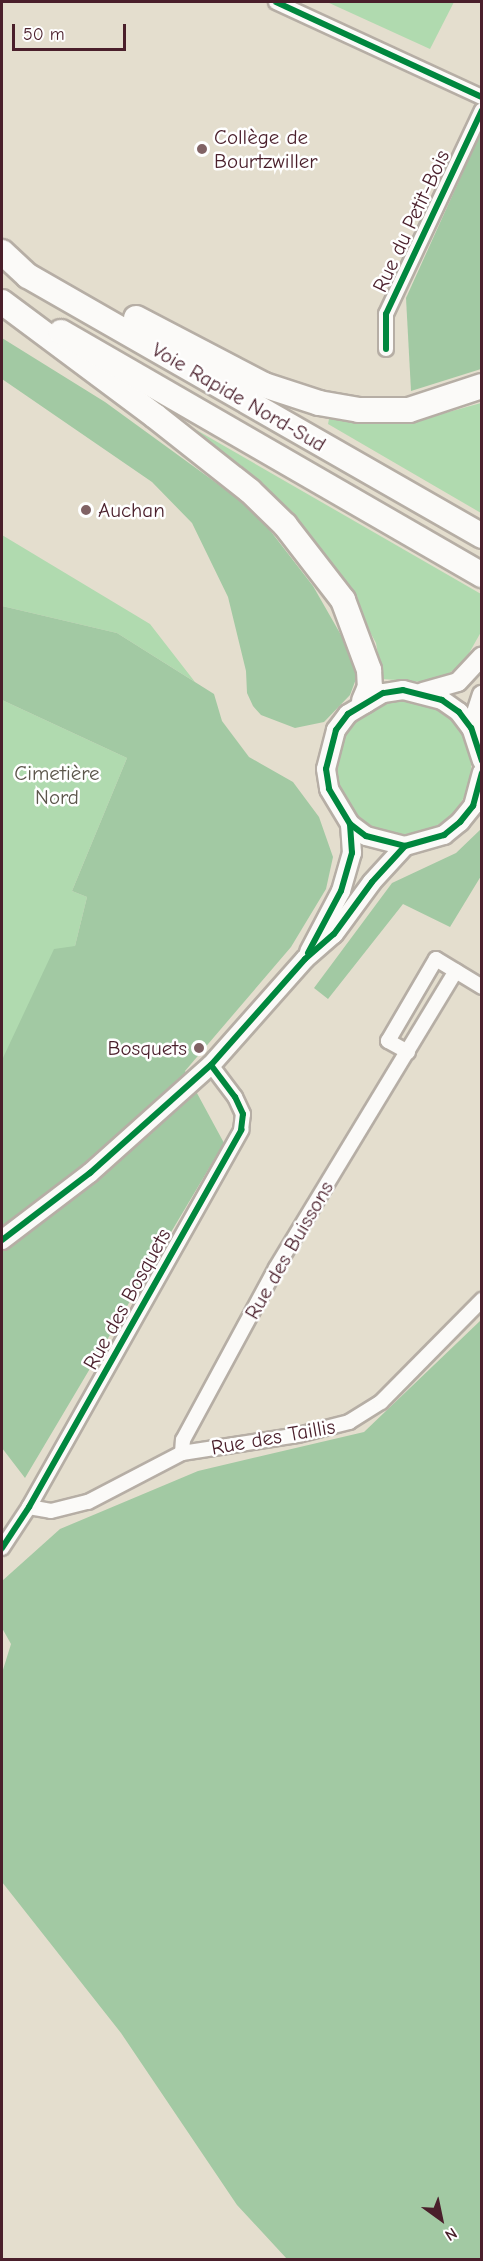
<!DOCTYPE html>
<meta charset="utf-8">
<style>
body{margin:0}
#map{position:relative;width:483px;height:2261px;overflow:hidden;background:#e4dece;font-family:"Comic Neue",sans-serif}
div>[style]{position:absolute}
.green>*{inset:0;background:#b0daaf}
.round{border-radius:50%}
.forest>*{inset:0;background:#a2c9a3}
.roads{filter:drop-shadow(2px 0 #b6aea5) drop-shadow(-2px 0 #b6aea5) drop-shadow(0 2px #b6aea5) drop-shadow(0 -2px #b6aea5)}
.street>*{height:14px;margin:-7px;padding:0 7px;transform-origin:7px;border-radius:7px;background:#fbfaf8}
.secondary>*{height:18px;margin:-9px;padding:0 9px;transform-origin:9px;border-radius:9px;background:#fbfaf8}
.highway>*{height:24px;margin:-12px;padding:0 12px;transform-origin:12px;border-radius:12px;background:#fbfaf8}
.cycleway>*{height:6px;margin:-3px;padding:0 3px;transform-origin:3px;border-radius:3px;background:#00873e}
.dots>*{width:16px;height:16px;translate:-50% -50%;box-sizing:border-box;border:3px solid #fff;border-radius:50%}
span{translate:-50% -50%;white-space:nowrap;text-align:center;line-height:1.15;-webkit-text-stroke:5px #fff;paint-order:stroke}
.poi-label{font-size:21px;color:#4a1f2b}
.left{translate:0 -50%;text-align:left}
.right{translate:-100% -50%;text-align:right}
.street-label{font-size:21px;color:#4a1f2b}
.park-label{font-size:21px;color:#5c564b}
.frame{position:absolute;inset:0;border:3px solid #4a1f2b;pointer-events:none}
.north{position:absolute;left:411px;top:2189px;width:60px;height:60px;-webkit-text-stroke:4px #fff;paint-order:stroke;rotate:147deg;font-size:16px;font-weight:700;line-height:24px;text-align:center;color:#4a1f2b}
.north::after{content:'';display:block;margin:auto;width:21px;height:27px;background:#4a1f2b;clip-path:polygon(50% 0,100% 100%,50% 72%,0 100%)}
.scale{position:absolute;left:12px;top:24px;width:114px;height:27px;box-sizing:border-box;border:3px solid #4a1f2b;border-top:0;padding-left:8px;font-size:18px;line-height:21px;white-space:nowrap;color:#4a1f2b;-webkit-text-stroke:4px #fff;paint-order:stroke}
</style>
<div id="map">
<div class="green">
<div style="clip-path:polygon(327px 2px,454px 2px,430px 49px)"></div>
<div style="clip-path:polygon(481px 403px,481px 513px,328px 424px,329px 419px,427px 418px)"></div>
<div style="clip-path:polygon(179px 420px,481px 594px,481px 632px,464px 662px,448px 674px,425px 682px,382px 679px,376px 643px,354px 603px,248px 478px)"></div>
<div style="clip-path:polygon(2px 535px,150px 624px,195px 682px,117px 633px,2px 606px)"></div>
<div class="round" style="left:337px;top:700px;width:134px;height:134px"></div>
<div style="clip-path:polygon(2px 700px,127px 758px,72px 891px,87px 897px,75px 946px,2px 1060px)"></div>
</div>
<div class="forest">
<div style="clip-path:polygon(481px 132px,481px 369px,411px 391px,406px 298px)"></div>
<div style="clip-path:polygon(2px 338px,105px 402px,255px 511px,313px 586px,353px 656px,356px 679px,350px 695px,324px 722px,295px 728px,261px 715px,253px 706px,247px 693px,246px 671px,228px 597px,192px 523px,152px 482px,2px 379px)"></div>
<div style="clip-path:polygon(2px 606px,117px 633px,214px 694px,222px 721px,249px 757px,293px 782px,319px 817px,333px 857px,326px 889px,291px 947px,185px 1071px,224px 1143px,25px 1478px,2px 1448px,2px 1060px,54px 949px,75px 946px,87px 897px,72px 891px,127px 758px,2px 700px)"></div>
<div style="clip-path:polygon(481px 829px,481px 876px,450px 927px,403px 904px,328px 999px,314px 988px,392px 883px,456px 853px)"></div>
<div style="clip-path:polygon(481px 1320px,481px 2259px,287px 2259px,237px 2205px,121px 2033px,2px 1882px,2px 1673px,11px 1644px,2px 1628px,2px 1581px,60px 1529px,198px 1471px,364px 1432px)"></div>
</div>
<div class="roads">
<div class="street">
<div style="left:276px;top:2px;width:227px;rotate:24.8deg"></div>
<div style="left:386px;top:349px;width:35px;rotate:-90deg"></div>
<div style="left:386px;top:314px;width:225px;rotate:-64.8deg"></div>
<div style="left:408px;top:1052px;width:23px;rotate:-151deg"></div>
<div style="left:388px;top:1041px;width:95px;rotate:-59.7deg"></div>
<div style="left:436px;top:959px;width:54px;rotate:31.3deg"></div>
<div style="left:182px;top:1453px;width:13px;rotate:-86deg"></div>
<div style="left:183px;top:1440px;width:196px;rotate:-61.6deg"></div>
<div style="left:276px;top:1268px;width:347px;rotate:-58.8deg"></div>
<div style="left:29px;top:1507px;width:22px;rotate:10deg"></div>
<div style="left:51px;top:1511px;width:38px;rotate:-14deg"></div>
<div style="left:88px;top:1502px;width:106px;rotate:-27.5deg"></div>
<div style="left:182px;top:1453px;width:117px;rotate:-8.8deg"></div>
<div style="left:298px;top:1435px;width:53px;rotate:-14.3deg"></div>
<div style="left:349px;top:1422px;width:38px;rotate:-32deg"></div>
<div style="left:381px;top:1402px;width:144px;rotate:-45.3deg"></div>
<div style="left:2px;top:1548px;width:49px;rotate:-56.6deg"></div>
<div style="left:29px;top:1507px;width:433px;rotate:-60.6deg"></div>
<div style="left:241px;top:1130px;width:16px;rotate:-83deg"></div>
<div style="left:243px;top:1114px;width:19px;rotate:-115deg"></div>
<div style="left:235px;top:1097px;width:40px;rotate:-127deg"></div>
</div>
<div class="secondary">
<div style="left:423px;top:692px;width:36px;rotate:-16deg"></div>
<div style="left:458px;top:682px;width:35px;rotate:-47deg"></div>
<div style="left:471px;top:728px;width:35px;rotate:-72deg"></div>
<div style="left:482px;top:761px;width:35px;rotate:-108deg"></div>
<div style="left:471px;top:728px;width:20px;rotate:-127deg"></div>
<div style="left:459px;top:712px;width:21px;rotate:-145deg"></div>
<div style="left:442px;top:700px;width:40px;rotate:-165.6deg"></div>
<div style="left:403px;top:690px;width:20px;rotate:171deg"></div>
<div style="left:383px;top:693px;width:41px;rotate:149deg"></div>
<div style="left:348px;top:714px;width:20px;rotate:127deg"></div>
<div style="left:336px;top:730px;width:40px;rotate:104.4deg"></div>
<div style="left:326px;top:769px;width:20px;rotate:81deg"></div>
<div style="left:329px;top:789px;width:41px;rotate:59deg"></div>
<div style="left:350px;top:824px;width:20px;rotate:37deg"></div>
<div style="left:366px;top:836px;width:40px;rotate:14.4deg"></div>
<div style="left:405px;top:846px;width:41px;rotate:-15.8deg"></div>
<div style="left:444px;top:835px;width:21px;rotate:-39deg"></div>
<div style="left:460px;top:822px;width:21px;rotate:-51deg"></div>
<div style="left:473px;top:806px;width:34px;rotate:-75deg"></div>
<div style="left:309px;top:952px;width:69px;rotate:-62.3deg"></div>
<div style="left:341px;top:891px;width:40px;rotate:-74deg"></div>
<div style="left:352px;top:853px;width:29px;rotate:-94deg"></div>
<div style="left:2px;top:1240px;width:111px;rotate:-37.3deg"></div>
<div style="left:90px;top:1173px;width:162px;rotate:-41.8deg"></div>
<div style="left:211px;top:1065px;width:142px;rotate:-48.4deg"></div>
<div style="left:305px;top:959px;width:38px;rotate:-41deg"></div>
<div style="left:334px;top:934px;width:64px;rotate:-53.8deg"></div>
<div style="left:372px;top:882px;width:49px;rotate:-47.5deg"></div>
</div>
<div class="highway">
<div style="left:2px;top:252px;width:35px;rotate:43deg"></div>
<div style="left:28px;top:276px;width:523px;rotate:29.8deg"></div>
<div style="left:2px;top:302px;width:191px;rotate:36.7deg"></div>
<div style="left:155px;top:416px;width:121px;rotate:38.3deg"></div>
<div style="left:250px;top:491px;width:49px;rotate:44.2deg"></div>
<div style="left:285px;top:525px;width:95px;rotate:52.3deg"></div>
<div style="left:343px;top:600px;width:75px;rotate:69.6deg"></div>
<div style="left:369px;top:670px;width:17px;rotate:87deg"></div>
<div style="left:370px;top:687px;width:15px;rotate:113deg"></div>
<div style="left:136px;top:318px;width:144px;rotate:27.6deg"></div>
<div style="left:264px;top:385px;width:58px;rotate:18.1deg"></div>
<div style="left:319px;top:403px;width:41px;rotate:9.9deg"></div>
<div style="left:359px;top:410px;width:50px"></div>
<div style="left:409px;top:410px;width:77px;rotate:-18.2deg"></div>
<div style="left:61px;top:332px;width:486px;rotate:30deg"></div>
</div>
</div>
<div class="cycleway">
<div style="left:276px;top:2px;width:227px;rotate:24.8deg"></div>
<div style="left:386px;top:349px;width:35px;rotate:-90deg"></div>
<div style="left:386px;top:314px;width:225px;rotate:-64.8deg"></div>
<div style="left:482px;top:761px;width:35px;rotate:-108deg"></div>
<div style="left:471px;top:728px;width:20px;rotate:-127deg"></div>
<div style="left:459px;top:712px;width:21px;rotate:-145deg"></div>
<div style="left:442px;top:700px;width:40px;rotate:-165.6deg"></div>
<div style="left:403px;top:690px;width:20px;rotate:171deg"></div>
<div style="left:383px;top:693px;width:41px;rotate:149deg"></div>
<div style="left:348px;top:714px;width:20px;rotate:127deg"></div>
<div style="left:336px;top:730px;width:40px;rotate:104.4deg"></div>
<div style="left:326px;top:769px;width:20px;rotate:81deg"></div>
<div style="left:329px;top:789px;width:41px;rotate:59deg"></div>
<div style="left:350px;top:824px;width:20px;rotate:37deg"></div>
<div style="left:366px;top:836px;width:40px;rotate:14.4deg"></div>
<div style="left:405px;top:846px;width:41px;rotate:-15.8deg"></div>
<div style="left:444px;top:835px;width:21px;rotate:-39deg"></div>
<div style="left:460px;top:822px;width:21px;rotate:-51deg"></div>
<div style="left:473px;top:806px;width:34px;rotate:-75deg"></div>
<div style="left:308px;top:953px;width:70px;rotate:-62deg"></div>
<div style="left:341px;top:891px;width:40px;rotate:-74deg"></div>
<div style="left:352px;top:853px;width:29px;rotate:-94deg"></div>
<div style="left:2px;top:1240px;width:111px;rotate:-37.3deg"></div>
<div style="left:90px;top:1173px;width:162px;rotate:-41.8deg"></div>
<div style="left:211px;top:1065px;width:142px;rotate:-48.4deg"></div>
<div style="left:305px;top:959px;width:38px;rotate:-41deg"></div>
<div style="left:334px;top:934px;width:64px;rotate:-53.8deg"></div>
<div style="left:372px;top:882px;width:49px;rotate:-47.5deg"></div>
<div style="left:2px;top:1548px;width:49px;rotate:-56.6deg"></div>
<div style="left:29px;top:1507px;width:433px;rotate:-60.6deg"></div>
<div style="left:241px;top:1130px;width:16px;rotate:-83deg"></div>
<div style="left:243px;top:1114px;width:19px;rotate:-115deg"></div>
<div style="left:235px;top:1097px;width:40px;rotate:-127deg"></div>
</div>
<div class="dots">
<div style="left:202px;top:149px;background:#806264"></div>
<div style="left:86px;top:510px;background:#806264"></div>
<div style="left:199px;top:1048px;background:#806264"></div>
</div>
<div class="poi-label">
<span class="left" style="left:214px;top:149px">Collège de<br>Bourtzwiller</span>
<span class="left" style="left:98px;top:510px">Auchan</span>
<span class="right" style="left:187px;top:1048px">Bosquets</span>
</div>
<div class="street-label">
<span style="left:411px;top:221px;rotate:-65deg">Rue du Petit-Bois</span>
<span style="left:239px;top:397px;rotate:30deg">Voie Rapide Nord-Sud</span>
<span style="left:289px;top:1250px;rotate:-60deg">Rue des Buissons</span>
<span style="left:127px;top:1299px;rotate:-61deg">Rue des Bosquets</span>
<span style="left:273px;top:1437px;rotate:-10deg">Rue des Taillis</span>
</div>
<div class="park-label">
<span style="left:57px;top:785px">Cimetière<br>Nord</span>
</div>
<div class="frame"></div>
<div class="north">N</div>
<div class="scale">50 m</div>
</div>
